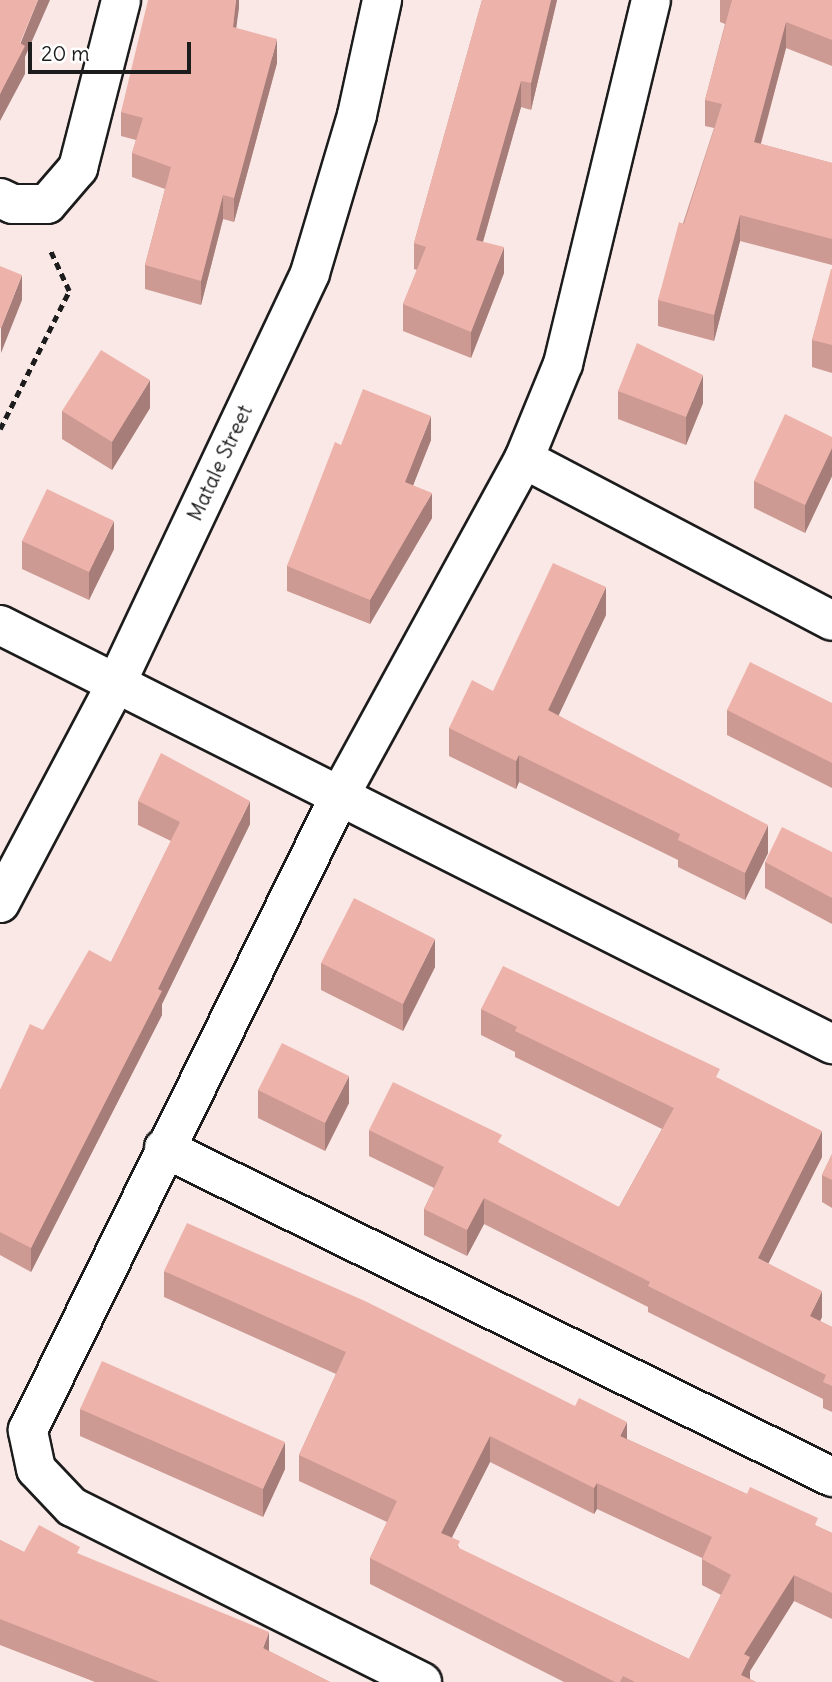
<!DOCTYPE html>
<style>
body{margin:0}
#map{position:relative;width:832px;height:1682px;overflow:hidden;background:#fae8e6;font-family:Delius,sans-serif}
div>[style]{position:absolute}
.path>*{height:4.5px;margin-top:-2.25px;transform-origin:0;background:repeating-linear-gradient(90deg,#1c1c1c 0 7px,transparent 0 12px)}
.roads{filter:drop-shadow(2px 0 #1c1c1c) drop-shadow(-2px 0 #1c1c1c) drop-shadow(0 2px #1c1c1c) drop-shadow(0 -2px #1c1c1c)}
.minor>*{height:38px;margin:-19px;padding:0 19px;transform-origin:19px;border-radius:19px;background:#fff}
.wall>*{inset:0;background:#cc9a93}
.shaded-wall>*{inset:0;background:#a67d78}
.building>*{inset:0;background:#edb3ab}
span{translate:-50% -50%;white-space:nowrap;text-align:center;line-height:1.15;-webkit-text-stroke:5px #fff;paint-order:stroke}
.street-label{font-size:21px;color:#1c1c1c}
.scale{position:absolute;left:28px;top:42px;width:163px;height:32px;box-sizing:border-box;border:4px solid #1c1c1c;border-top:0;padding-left:9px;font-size:21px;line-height:24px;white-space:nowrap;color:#1c1c1c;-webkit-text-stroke:5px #fff;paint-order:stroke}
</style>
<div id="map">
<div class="path">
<div style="left:0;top:429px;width:154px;rotate:-63.4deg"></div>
<div style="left:69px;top:291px;width:45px;rotate:-114.9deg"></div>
</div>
<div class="roads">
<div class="minor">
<div style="left:0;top:198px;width:14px;rotate:25deg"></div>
<div style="left:13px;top:204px;width:34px"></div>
<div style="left:47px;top:204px;width:48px;rotate:-49.3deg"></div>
<div style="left:78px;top:168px;width:173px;rotate:-75.6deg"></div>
<div style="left:524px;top:459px;width:348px;rotate:27.7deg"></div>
<div style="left:0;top:625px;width:932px;rotate:26.73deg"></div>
<div style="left:0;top:903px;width:248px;rotate:-62.1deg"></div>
<div style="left:116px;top:684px;width:454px;rotate:-64.7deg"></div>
<div style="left:310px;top:273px;width:165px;rotate:-73.4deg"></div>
<div style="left:357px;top:115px;width:118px;rotate:-77.7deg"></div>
<div style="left:164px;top:1148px;width:745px;rotate:26.22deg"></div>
<div style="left:422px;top:1682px;width:391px;rotate:-153.4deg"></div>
<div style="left:72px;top:1507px;width:52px;rotate:-133.5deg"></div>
<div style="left:36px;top:1469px;width:40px;rotate:-102deg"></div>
<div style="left:28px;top:1430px;width:708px;rotate:-63.83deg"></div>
<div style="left:340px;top:795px;width:383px;rotate:-61.3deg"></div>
<div style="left:524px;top:459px;width:103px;rotate:-67.7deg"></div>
<div style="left:563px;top:364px;width:374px;rotate:-76.4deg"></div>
</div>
</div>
<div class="wall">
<div style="clip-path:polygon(239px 0,236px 28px,277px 63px,234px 222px,223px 219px,201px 305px,145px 289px,145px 265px,165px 189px,132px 177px,132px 153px,136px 140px,121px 136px,121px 112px)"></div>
<div style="clip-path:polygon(482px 0,557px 0,531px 110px,521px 107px,483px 242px,504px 273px,471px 358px,403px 331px,403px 304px,417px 270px,414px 269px,414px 243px)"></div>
<div style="clip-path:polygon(720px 0,832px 0,832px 66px,786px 48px,761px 144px,832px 163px,832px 265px,740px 241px,714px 341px,658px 326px,658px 300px,714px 128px,705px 126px,705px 100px,725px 24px,720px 22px)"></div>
<div style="clip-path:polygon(832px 269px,832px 373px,812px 367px,812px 340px)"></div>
<div style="clip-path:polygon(618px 391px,703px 403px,686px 445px,618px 419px)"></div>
<div style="clip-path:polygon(150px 408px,112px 470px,62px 439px,62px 411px)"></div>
<div style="clip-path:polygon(832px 437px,832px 476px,805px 533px,754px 508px,754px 481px)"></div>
<div style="clip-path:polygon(431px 440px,413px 485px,432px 518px,370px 624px,287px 591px,287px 566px,341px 445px)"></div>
<div style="clip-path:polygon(22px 541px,114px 549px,89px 600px,22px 569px)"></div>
<div style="clip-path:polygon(606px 615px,558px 715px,768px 853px,745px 900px,678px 867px,678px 860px,519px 782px,516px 789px,449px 756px,449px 728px,493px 691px)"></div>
<div style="clip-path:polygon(832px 703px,832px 788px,727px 735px,727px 710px)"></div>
<div style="clip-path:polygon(138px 801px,250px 824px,162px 1004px,162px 1015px,31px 1272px,0 1255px,0 1090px,43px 1030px,111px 962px,171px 841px,138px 825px)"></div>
<div style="clip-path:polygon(832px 852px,832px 924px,765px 888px,765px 862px)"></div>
<div style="clip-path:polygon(321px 963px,435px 967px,403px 1031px,321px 990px)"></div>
<div style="clip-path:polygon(481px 1009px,720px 1079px,822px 1157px,768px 1264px,822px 1317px,820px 1321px,832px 1327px,832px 1412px,823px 1408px,823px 1399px,648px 1312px,648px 1307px,484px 1224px,467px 1256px,424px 1235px,424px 1209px,434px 1188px,369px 1156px,369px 1130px,619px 1207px,662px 1129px,515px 1057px,515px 1052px,481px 1035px)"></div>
<div style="clip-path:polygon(258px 1090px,349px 1103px,325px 1151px,258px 1118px)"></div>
<div style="clip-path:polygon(832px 1154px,832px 1208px,822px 1202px,822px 1175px)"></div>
<div style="clip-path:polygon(evenodd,164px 1271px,627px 1439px,832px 1533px,832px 1619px,794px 1601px,750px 1671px,750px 1679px,756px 1682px,564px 1682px,370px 1584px,370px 1558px,387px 1522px,299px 1481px,299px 1455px,336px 1374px,164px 1297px,164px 1271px,490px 1462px,594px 1514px,597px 1509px,702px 1558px,702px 1585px,721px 1595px,689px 1659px,460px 1549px,452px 1537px,490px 1462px)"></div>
<div style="clip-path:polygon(80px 1409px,285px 1469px,263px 1517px,80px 1436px)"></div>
<div style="clip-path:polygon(0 1540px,24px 1552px,80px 1555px,330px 1682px,95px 1682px,0 1645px)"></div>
</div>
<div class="shaded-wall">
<div style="clip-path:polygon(38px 0,50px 0,25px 57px,25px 74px,0 121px,0 94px)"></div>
<div style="clip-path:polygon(236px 0,239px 0,239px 8px,233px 51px,233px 27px)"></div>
<div style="clip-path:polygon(551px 0,557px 0,531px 110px,531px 83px)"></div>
<div style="clip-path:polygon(786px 22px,786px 48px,754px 168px,754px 142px)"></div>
<div style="clip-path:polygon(277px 39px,277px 63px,234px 222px,234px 198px)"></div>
<div style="clip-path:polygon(521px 81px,521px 107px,476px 266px,476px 240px)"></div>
<div style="clip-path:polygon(223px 195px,223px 219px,201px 305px,201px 281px)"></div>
<div style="clip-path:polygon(740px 215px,740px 241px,714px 341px,714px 315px)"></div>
<div style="clip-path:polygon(504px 247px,504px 273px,471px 358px,471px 332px)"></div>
<div style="clip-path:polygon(22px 275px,22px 300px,1px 353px,1px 328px)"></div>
<div style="clip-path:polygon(703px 375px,703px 403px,686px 445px,686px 417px)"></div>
<div style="clip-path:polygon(150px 380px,150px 408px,112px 470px,112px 442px)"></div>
<div style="clip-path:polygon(431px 416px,431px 440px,405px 506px,405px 482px)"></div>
<div style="clip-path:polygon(832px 448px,832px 476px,805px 533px,805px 505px)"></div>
<div style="clip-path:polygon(432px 493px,432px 518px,370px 624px,370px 600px)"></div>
<div style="clip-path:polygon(114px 521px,114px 549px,89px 600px,89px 572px)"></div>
<div style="clip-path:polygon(606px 587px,606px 615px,548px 738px,548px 710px)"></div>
<div style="clip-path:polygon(519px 755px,519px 782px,516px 789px,516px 761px)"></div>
<div style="clip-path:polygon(250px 801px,250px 824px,162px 1004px,162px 1015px,31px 1272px,31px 1248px)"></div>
<div style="clip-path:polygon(768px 825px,768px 853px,745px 900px,745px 873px)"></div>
<div style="clip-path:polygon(435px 939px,435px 967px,403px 1031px,403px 1004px)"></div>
<div style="clip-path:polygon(349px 1076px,349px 1103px,325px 1151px,325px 1123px)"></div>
<div style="clip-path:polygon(822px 1131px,822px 1157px,758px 1284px,758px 1258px)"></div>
<div style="clip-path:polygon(484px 1198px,484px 1224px,467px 1256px,467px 1230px)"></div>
<div style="clip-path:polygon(822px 1291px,822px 1317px,810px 1342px,810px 1316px)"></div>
<div style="clip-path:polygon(627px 1422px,627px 1448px,620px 1436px)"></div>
<div style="clip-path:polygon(490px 1436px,490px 1462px,441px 1559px,441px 1533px)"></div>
<div style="clip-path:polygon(285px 1442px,285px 1469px,263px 1517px,263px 1489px)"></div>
<div style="clip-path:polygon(597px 1483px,597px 1509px,594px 1514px,594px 1488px)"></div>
<div style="clip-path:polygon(794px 1575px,794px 1601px,750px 1671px,750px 1682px,741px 1675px,744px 1654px)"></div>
<div style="clip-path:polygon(269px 1632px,269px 1658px,263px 1648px)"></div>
</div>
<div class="building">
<div style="clip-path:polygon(0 0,38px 0,20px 43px,25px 46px,0 94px)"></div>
<div style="clip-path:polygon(148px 0,236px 0,233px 27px,277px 39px,234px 198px,223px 195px,201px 281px,145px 265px,171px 167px,132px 153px,143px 118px,121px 112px)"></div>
<div style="clip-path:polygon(482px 0,551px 0,531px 83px,521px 81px,476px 240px,504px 247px,471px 332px,403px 304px,426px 247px,414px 243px)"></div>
<div style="clip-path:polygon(732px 0,832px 0,832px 40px,786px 22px,754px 142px,832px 163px,832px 239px,740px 215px,714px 315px,658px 300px,679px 222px,684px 224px,722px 104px,705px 100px)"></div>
<div style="clip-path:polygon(0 266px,22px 275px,1px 328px,0 328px)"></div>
<div style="clip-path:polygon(831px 269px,832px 269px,832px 345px,812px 340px)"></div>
<div style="clip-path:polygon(637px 343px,703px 375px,686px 417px,618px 391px)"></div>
<div style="clip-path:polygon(101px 350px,150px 380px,112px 442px,62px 411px)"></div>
<div style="clip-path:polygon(363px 389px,431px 416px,405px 482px,432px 493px,370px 600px,287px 566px,335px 442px,341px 445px)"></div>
<div style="clip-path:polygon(785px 414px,832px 437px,832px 448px,805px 505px,754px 481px)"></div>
<div style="clip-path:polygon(47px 489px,114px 521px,89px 572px,22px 541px)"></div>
<div style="clip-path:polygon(553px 563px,606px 587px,548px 710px,768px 825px,745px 873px,678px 840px,680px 834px,519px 755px,516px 761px,449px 728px,472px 680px,493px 691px)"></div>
<div style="clip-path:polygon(750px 662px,832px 703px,832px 763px,727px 710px)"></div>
<div style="clip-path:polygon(161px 753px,250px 801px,158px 989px,162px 991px,31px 1248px,0 1232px,0 1090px,30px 1024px,43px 1030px,89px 950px,111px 962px,180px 822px,138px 801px)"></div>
<div style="clip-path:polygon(782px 827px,832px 852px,832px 898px,765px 862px)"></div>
<div style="clip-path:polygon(354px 898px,435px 939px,403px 1004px,321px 963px)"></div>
<div style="clip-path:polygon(503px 966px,720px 1069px,716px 1077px,822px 1131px,758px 1258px,822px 1291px,810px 1316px,832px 1327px,832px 1386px,823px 1382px,826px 1375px,648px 1286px,650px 1282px,484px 1198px,467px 1230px,424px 1209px,444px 1167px,369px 1130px,393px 1082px,502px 1135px,498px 1142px,619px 1207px,674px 1108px,515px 1031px,517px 1027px,481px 1009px)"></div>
<div style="clip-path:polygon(282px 1043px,349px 1076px,325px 1123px,258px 1090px)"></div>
<div style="clip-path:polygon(832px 1154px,832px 1180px,822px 1175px)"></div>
<div style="clip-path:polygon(evenodd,187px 1223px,365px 1301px,575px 1406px,579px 1398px,627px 1422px,620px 1436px,747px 1494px,750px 1487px,818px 1518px,815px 1525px,832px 1533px,832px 1593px,794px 1575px,744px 1654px,750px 1657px,741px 1675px,756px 1682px,635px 1682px,623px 1676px,620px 1682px,615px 1682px,370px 1558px,397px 1501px,299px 1455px,346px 1352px,164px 1271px,187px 1223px,490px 1436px,594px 1488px,597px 1483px,712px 1537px,702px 1559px,731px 1575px,689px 1659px,457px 1547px,460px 1541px,441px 1533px,490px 1436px)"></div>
<div style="clip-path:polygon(102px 1361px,285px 1442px,263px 1489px,80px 1409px)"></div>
<div style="clip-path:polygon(39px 1525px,80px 1547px,77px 1553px,269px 1632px,263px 1648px,330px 1682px,160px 1682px,0 1619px,0 1540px,24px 1552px)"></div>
</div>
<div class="street-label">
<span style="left:220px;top:463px;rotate:-65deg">Matale Street</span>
</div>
<div class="scale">20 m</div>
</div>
